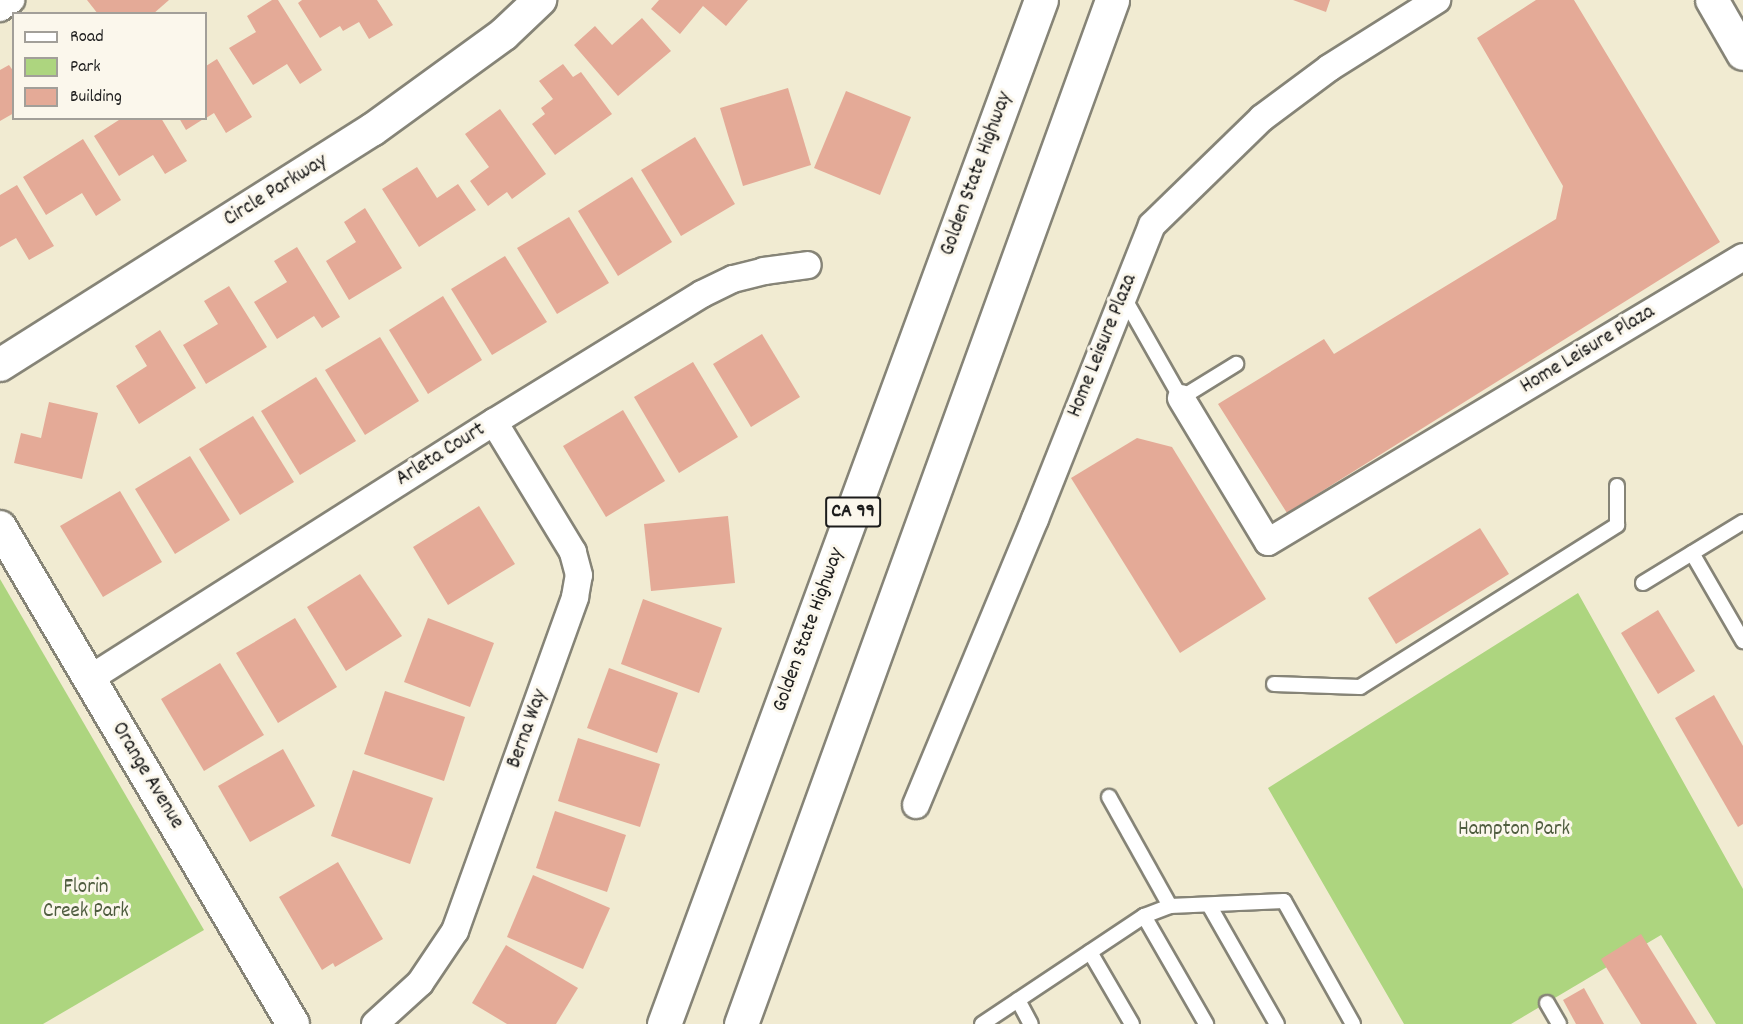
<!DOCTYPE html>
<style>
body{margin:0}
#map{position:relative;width:1743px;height:1024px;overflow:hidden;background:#f1ebd2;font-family:Dekko,sans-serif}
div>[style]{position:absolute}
.green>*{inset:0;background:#add57f}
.building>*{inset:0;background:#e4aa97}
.roads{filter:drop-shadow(2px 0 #868477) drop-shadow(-2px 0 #868477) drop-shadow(0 2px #868477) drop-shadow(0 -2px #868477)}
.service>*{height:14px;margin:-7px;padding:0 7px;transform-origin:7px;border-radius:7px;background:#fff}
.minor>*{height:26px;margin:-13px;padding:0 13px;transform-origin:13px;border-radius:13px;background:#fff}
.tertiary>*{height:32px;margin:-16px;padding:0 16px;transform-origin:16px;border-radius:16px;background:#fff}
.motorway>*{height:33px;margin:-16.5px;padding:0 16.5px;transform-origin:16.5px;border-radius:16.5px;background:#fff}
span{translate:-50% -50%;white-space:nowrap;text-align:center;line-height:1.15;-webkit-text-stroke:6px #fbf7ec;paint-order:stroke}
.shield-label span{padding:2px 4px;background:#fbf7ec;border:2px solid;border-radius:4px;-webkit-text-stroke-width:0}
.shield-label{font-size:20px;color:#1c1c1c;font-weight:700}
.street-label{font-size:21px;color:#1c1c1c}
.park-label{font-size:21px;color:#4f5d3f}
.legend{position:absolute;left:12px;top:12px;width:195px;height:108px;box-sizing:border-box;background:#fbf7ec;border:2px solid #a29f99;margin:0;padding:8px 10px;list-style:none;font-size:18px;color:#1c1c1c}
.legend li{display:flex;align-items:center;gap:12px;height:30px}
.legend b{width:30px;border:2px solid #a29f99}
</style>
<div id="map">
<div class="green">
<div style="clip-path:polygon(0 579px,204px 930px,43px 1024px,0 1024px)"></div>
<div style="clip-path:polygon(1578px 593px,1743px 889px,1743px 1024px,1716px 1024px,1661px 935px,1511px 1024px,1404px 1024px,1268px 788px)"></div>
</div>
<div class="building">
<div style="clip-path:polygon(87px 0,169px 0,153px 14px,98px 14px)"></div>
<div style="clip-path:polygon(272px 0,278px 0,322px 70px,300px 84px,287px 64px,253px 85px,229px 48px,256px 32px,247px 16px)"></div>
<div style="clip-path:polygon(302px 0,377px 0,393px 25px,369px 39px,359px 22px,343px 31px,340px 26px,320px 38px,298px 3px)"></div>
<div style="clip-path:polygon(659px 0,748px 0,726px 26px,703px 6px,680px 34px,651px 9px)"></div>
<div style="clip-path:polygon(1293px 0,1330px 0,1326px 12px)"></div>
<div style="clip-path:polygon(1536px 0,1574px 0,1720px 242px,1287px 513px,1218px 404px,1324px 339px,1334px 354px,1556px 219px,1563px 186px,1477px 38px)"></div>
<div style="clip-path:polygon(642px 18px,671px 51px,618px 96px,574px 45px,595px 26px,612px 45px)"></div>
<div style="clip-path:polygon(217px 59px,252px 117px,226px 133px,214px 113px,206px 118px,206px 66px)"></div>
<div style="clip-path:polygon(563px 64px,573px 77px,581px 72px,612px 114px,555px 155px,532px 124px,545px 114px,541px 108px,553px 99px,539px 81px)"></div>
<div style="clip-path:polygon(9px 65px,14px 72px,14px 113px,0 121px,0 70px)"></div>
<div style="clip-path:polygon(788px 88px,811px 165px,743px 186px,720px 108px)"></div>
<div style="clip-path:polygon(846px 91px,911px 117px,880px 195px,814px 168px)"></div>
<div style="clip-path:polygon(500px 109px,546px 174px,512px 199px,507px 192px,488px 206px,470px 181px,489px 167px,465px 134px)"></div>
<div style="clip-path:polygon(122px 118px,161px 118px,187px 161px,165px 174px,153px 155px,119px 176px,94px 136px)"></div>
<div style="clip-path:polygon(179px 118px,205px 118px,186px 130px)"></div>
<div style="clip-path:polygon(695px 137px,735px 204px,681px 236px,641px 170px)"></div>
<div style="clip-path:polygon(83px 139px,121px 200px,96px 216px,82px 193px,46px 215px,23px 177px)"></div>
<div style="clip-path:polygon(417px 167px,437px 198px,458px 184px,476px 210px,419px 247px,382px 189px)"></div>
<div style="clip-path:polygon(632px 177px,672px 242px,618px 276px,578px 211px)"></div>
<div style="clip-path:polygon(17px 185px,54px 246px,29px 260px,16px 238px,0 247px,0 195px)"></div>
<div style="clip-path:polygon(365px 208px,402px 268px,349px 300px,326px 261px,356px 242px,344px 222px)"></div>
<div style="clip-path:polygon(569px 217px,609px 283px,557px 314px,517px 248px)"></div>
<div style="clip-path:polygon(297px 247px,340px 317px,322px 328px,314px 316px,277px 339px,254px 302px,287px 282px,274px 261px)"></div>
<div style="clip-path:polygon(505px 256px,547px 322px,492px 355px,451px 289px)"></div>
<div style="clip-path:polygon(229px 286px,267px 347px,206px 384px,183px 345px,218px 324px,204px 301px)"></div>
<div style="clip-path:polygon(443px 296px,482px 360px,428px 394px,389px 330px)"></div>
<div style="clip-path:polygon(160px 330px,196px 388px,139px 424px,116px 386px,147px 366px,135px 346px)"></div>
<div style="clip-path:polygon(762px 334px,800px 397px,751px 427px,713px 364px)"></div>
<div style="clip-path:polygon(380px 337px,419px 401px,365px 435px,325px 370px)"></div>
<div style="clip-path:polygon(693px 362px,738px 437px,679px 473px,634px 397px)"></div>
<div style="clip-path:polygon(316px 377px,356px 441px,300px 475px,261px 411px)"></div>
<div style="clip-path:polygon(49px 402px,98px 413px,82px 479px,14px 463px,21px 433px,41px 438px)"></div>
<div style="clip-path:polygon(623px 410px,665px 481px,606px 517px,563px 446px)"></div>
<div style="clip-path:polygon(253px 416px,294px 482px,240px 515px,199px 449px)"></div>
<div style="clip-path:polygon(1137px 438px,1172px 447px,1266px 599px,1180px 653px,1071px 478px)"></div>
<div style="clip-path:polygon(190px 456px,230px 520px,175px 554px,135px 489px)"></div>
<div style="clip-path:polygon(120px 491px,162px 562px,103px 597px,60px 526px)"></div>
<div style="clip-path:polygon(479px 506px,515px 564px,448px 605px,413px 547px)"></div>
<div style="clip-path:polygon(728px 516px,735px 583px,651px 591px,644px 524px)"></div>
<div style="clip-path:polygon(1480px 528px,1509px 574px,1396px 644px,1368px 598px)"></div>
<div style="clip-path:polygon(360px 574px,402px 636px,346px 671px,307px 607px)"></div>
<div style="clip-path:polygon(643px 599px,722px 628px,699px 693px,621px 664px)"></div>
<div style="clip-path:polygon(1658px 610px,1695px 671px,1658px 694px,1621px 633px)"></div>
<div style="clip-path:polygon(295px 618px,337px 687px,278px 723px,236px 653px)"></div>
<div style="clip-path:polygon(428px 618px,494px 643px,470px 707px,404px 682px)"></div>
<div style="clip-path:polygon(220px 663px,264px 735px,204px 771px,161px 699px)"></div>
<div style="clip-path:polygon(609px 668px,678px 693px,657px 753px,587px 728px)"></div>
<div style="clip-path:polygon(385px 691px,465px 717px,444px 781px,364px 754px)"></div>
<div style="clip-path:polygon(1714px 695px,1743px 746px,1743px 824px,1738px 827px,1675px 718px)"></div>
<div style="clip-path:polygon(578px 738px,660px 764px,640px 827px,558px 801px)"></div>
<div style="clip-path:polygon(283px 749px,315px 806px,250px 842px,218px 786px)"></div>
<div style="clip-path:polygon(353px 770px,433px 798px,410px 864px,331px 836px)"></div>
<div style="clip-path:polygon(555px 811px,626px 835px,607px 892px,536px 868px)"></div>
<div style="clip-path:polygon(338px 862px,383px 939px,335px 967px,333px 963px,322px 970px,279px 897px)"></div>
<div style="clip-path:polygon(533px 875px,610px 908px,583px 969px,507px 937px)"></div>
<div style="clip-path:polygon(1641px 934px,1697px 1024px,1641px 1024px,1601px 959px)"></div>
<div style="clip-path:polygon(506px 945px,578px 988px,556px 1024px,507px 1024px,472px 1003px)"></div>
<div style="clip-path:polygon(1584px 988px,1604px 1024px,1576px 1024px,1563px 1000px)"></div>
</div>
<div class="roads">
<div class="service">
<div style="left:1123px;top:296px;width:117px;rotate:60.4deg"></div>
<div style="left:1181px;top:398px;width:65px;rotate:-31.7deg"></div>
<div style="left:1692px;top:553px;width:102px;rotate:59.9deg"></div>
<div style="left:1643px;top:583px;width:117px;rotate:-31.4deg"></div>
<div style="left:1274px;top:684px;width:86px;rotate:2deg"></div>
<div style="left:1360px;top:687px;width:304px;rotate:-32.2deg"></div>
<div style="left:1617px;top:525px;width:39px;rotate:-90deg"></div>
<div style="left:1209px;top:905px;width:137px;rotate:60.3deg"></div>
<div style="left:1170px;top:906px;width:114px;rotate:-2.5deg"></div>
<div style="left:1284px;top:901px;width:141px;rotate:60.7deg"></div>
<div style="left:1144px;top:916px;width:125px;rotate:60.1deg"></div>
<div style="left:1090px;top:952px;width:83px;rotate:59.7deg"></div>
<div style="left:1018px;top:1000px;width:27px;rotate:62deg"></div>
<div style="left:1547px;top:1003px;width:24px;rotate:60deg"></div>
<div style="left:982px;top:1024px;width:195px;rotate:-33.7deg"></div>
<div style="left:1144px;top:916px;width:28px;rotate:-21deg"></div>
<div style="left:1170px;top:906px;width:125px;rotate:-119.2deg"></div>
</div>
<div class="minor">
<div style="left:0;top:8px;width:14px;rotate:-36deg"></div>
<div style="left:1181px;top:398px;width:168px;rotate:58.9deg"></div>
<div style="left:1268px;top:542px;width:554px;rotate:-30.96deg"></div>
<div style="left:89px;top:679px;width:480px;rotate:-32.4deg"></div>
<div style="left:494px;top:422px;width:244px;rotate:-31.6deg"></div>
<div style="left:702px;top:294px;width:34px;rotate:-26deg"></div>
<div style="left:733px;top:279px;width:32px;rotate:-14deg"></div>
<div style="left:764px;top:271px;width:44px;rotate:-7.8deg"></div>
<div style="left:916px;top:805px;width:310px;rotate:-67.4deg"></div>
<div style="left:1035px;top:519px;width:316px;rotate:-68.3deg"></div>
<div style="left:1152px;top:225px;width:153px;rotate:-44.2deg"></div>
<div style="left:1262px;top:118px;width:84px;rotate:-36.7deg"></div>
<div style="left:1329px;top:68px;width:128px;rotate:-32.2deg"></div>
<div style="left:375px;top:1024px;width:61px;rotate:-42.3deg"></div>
<div style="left:420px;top:983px;width:63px;rotate:-56.1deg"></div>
<div style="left:455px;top:931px;width:355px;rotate:-70.2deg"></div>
<div style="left:575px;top:597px;width:22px;rotate:-80deg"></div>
<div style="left:579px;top:575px;width:24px;rotate:-105deg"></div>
<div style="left:573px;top:552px;width:152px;rotate:-121.3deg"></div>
</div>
<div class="tertiary">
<div style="left:1712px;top:0;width:62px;rotate:60.1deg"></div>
<div style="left:0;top:365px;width:440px;rotate:-32.3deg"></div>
<div style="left:372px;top:130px;width:163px;rotate:-36deg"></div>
<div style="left:504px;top:34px;width:50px;rotate:-43.4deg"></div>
<div style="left:0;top:527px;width:577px;rotate:59.48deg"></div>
</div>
<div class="motorway">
<div style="left:664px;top:1024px;width:1091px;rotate:-69.79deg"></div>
<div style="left:741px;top:1024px;width:1089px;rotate:-70.08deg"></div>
</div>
</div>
<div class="shield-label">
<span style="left:853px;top:512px">CA 99</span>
</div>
<div class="street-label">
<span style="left:977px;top:174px;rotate:-70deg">Golden State Highway</span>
<span style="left:276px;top:191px;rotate:-32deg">Circle Parkway</span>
<span style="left:1103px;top:346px;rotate:-68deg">Home Leisure Plaza</span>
<span style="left:1588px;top:350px;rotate:-31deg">Home Leisure Plaza</span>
<span style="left:441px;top:455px;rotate:-32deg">Arleta Court</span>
<span style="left:809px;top:630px;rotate:-70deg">Golden State Highway</span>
<span style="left:528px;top:729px;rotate:-70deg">Berna Way</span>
<span style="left:147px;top:776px;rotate:59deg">Orange Avenue</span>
</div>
<div class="park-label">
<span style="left:1514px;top:830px">Hampton Park</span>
<span style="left:86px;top:900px">Florin<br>Creek Park</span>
</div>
<ul class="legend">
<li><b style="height:8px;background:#fff"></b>Road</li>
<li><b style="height:16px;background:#add57f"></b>Park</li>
<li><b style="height:16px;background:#e4aa97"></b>Building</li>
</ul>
</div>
